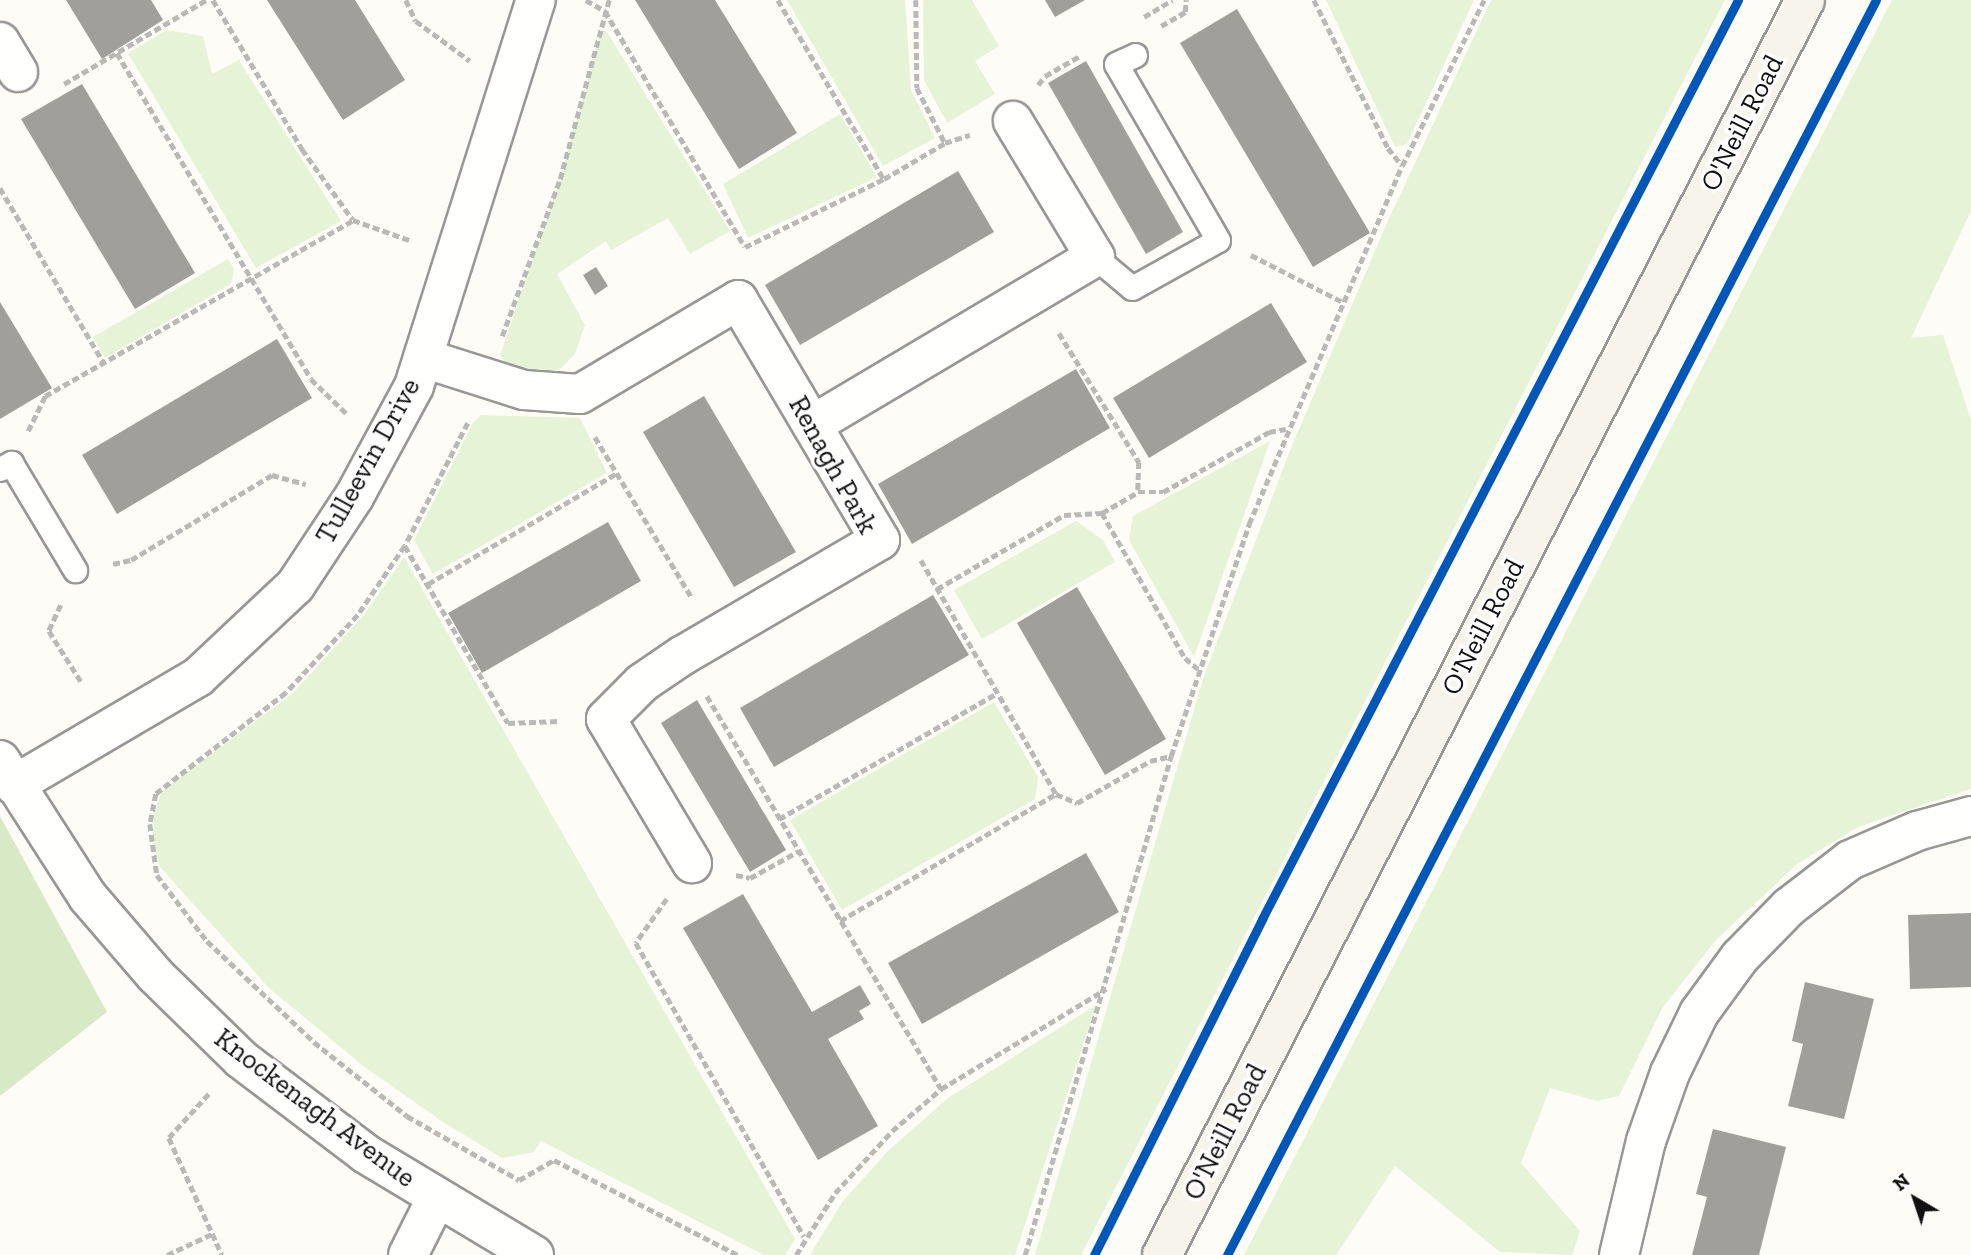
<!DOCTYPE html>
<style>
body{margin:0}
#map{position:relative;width:1971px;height:1255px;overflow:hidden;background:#fdfcf7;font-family:"Zilla Slab",serif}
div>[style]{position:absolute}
.green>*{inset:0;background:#e7f3d7}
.forest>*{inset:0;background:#d8eac5}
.building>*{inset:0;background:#a19f9c}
.path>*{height:4.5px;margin-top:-2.25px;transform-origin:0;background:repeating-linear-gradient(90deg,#b9b9b8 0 7px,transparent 0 10.5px)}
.roads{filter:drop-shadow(2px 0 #979795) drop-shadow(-2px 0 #979795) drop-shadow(0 2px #979795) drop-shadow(0 -2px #979795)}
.lane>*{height:23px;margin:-11.5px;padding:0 11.5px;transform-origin:11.5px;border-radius:11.5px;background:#fffffe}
.street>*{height:38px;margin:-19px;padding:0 19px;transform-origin:19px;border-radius:19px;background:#fffffe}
.secondary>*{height:38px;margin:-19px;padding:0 19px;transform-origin:19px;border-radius:19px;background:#f6f4eb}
.cycleway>*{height:9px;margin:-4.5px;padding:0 4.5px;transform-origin:4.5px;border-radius:4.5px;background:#0057b8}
span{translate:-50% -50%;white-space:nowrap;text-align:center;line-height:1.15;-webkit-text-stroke:7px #fff;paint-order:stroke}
.street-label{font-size:28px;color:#111}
.north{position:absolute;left:1880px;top:1164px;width:70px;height:70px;-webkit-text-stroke:5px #fff;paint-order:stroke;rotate:321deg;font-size:19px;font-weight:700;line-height:28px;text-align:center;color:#111}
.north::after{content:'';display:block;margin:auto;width:24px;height:32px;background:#111;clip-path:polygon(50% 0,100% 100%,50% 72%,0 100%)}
</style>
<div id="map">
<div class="green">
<div style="clip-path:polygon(787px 0,905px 0,911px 90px,935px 138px,883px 166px)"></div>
<div style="clip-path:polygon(923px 0,972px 0,999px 46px,975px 61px,995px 94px,947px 123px,924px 80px)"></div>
<div style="clip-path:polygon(1326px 0,1474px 0,1407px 144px,1395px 147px)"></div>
<div style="clip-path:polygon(1491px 0,1725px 0,1081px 1255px,1035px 1255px,1203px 679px,1291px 448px,1386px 225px)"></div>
<div style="clip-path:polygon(1892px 0,1971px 0,1971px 211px,1911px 338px,1943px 335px,1971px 420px,1971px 789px,1858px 827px,1797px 864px,1716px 940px,1663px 1007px,1619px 1096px,1597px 1101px,1550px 1088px,1521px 1163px,1580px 1231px,1572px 1255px,1500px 1252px,1395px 1166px,1336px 1255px,1244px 1255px)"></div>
<div style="clip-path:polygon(167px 30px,203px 36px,212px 74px,239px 60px,341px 221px,256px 268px,128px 53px)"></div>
<div style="clip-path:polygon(601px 30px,607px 32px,730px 231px,690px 254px,668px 218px,611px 250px,606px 241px,557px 274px,585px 325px,575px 354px,560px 369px,541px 375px,507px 366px,500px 355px,560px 179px)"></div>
<div style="clip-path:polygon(840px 114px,877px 177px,748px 238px,723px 184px)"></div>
<div style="clip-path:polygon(228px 259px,234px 269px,231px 284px,105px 358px,93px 337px)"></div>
<div style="clip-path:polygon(481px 415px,580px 418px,607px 473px,433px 574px,414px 540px,473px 423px)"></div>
<div style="clip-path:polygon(1270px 441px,1194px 657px,1129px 540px,1133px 516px)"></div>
<div style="clip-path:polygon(1076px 521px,1103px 540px,1115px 562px,982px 639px,954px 590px)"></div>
<div style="clip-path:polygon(404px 557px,795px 1239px,785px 1255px,764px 1255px,541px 1141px,534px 1152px,502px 1158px,443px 1122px,366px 1068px,270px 989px,160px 867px,153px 842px,154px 813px,162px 791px,292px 694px,364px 615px)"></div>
<div style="clip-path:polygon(994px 702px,1038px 777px,1035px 799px,842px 910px,790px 820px)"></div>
<div style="clip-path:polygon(1096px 1005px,1015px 1255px,810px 1255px,843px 1201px,888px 1151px,948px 1098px)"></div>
</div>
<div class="forest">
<div style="clip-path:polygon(0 816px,107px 1012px,0 1096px)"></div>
</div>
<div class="building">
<div style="clip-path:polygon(66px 0,151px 0,163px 20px,102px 59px)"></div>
<div style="clip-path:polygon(267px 0,355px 0,405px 80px,343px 120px)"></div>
<div style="clip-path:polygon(635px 0,715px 0,797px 133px,739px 169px)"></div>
<div style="clip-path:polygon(1045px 0,1085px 0,1055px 17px)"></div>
<div style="clip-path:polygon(1237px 9px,1370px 233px,1313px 267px,1180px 43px)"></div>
<div style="clip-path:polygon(1086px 61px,1183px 232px,1146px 254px,1048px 83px)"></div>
<div style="clip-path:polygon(82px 84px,195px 273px,135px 309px,21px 119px)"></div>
<div style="clip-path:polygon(958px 171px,994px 232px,800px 345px,765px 285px)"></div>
<div style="clip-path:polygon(596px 267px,608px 286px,595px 295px,583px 275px)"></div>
<div style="clip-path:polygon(0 302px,52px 388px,0 419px)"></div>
<div style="clip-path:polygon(1271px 303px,1307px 362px,1149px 458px,1113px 398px)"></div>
<div style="clip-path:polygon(277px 339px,312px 398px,117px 514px,82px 455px)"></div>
<div style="clip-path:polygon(1076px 369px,1110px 428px,912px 544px,878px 484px)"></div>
<div style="clip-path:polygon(704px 396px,796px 552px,734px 587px,643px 432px)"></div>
<div style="clip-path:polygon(608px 522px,641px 581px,482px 673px,448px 613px)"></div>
<div style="clip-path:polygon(1077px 587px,1166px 739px,1105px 775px,1017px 623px)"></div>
<div style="clip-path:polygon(933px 595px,969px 655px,774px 767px,740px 708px)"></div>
<div style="clip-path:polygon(697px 700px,786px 850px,750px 872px,661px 723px)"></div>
<div style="clip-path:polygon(1086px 853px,1119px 912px,922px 1024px,888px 963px)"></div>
<div style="clip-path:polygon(743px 894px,812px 1012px,860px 985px,871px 1004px,859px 1011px,864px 1019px,828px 1039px,878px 1126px,818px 1160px,683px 928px)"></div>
<div style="clip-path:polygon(1971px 913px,1971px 987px,1910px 989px,1908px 915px)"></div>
<div style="clip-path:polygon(1805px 982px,1874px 999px,1844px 1119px,1788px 1106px,1803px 1044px,1792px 1041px)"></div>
<div style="clip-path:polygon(1713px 1129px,1786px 1147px,1759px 1255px,1692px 1255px,1707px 1197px,1696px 1194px)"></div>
</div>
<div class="path">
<div style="left:213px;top:0;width:174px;rotate:59.1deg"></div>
<div style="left:302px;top:149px;width:87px;rotate:54.3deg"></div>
<div style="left:406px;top:0;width:23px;rotate:65deg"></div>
<div style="left:416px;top:21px;width:67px;rotate:36.5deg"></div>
<div style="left:586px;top:0;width:22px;rotate:30deg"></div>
<div style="left:605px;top:11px;width:274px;rotate:59.3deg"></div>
<div style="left:778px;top:0;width:208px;rotate:59.4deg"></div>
<div style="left:916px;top:0;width:88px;rotate:89.3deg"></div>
<div style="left:917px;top:88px;width:62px;rotate:63deg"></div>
<div style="left:1314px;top:0;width:165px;rotate:63.4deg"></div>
<div style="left:1388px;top:148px;width:22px;rotate:51deg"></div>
<div style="left:1144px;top:17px;width:33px;rotate:-31deg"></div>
<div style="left:1161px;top:26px;width:28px;rotate:-30deg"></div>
<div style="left:1185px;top:12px;width:12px;rotate:-85deg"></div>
<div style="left:117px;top:53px;width:379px;rotate:59.2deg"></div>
<div style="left:311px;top:379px;width:50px;rotate:44.2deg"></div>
<div style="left:64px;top:84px;width:165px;rotate:-30.6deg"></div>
<div style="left:1038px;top:85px;width:11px;rotate:-52deg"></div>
<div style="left:1045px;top:76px;width:39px;rotate:-30deg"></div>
<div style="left:0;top:188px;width:204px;rotate:59.3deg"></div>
<div style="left:745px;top:247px;width:155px;rotate:-26.1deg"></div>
<div style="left:884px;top:179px;width:71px;rotate:-30.5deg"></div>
<div style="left:945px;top:143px;width:26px;rotate:-18deg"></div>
<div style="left:1251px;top:255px;width:103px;rotate:27.1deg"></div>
<div style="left:1059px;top:333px;width:152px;rotate:58.2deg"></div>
<div style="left:1139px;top:462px;width:30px;rotate:92deg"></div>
<div style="left:502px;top:336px;width:167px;rotate:-69.7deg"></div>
<div style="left:560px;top:179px;width:186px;rotate:-74.7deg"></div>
<div style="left:468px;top:423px;width:138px;rotate:117.1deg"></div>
<div style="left:405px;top:546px;width:83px;rotate:124.3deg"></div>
<div style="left:358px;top:615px;width:106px;rotate:132.7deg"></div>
<div style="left:286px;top:693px;width:165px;rotate:142.2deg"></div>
<div style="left:156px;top:794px;width:31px;rotate:101deg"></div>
<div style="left:150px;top:824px;width:51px;rotate:82.2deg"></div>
<div style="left:157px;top:875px;width:83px;rotate:52.9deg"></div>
<div style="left:207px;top:941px;width:147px;rotate:43.3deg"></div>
<div style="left:314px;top:1042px;width:119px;rotate:38.5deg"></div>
<div style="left:407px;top:1116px;width:129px;rotate:29.7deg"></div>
<div style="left:519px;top:1180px;width:40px;rotate:-29.7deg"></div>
<div style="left:554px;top:1160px;width:207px;rotate:27.3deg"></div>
<div style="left:28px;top:431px;width:39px;rotate:-64deg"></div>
<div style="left:45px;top:396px;width:355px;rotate:-29.7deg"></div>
<div style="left:353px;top:220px;width:63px;rotate:19.6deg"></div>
<div style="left:595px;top:437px;width:188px;rotate:58.9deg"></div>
<div style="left:1102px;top:513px;width:167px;rotate:60.2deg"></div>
<div style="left:1185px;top:658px;width:17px;rotate:40deg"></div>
<div style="left:405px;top:546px;width:205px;rotate:59.8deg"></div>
<div style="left:508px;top:723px;width:51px;rotate:-2.2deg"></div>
<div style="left:921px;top:560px;width:270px;rotate:60deg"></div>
<div style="left:1056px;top:794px;width:23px;rotate:23deg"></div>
<div style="left:1077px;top:803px;width:84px;rotate:-29.9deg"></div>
<div style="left:1150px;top:761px;width:22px;rotate:-13deg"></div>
<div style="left:113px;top:564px;width:18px;rotate:-13deg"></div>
<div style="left:131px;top:560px;width:165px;rotate:-31.1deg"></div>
<div style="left:272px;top:475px;width:35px;rotate:15deg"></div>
<div style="left:428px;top:584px;width:219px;rotate:-30.4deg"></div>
<div style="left:937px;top:589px;width:147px;rotate:-30.2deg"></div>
<div style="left:1064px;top:515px;width:38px;rotate:-3deg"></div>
<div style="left:1102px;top:513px;width:42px;rotate:-30.3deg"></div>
<div style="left:1138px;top:492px;width:25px"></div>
<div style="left:1163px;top:492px;width:122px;rotate:-29.5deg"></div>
<div style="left:1269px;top:432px;width:17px;rotate:-10deg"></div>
<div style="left:61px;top:605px;width:29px;rotate:115deg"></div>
<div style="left:49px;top:631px;width:62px;rotate:57.6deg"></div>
<div style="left:707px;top:696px;width:457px;rotate:59.2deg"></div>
<div style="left:779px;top:819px;width:252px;rotate:-30deg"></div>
<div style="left:736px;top:875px;width:14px;rotate:12deg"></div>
<div style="left:750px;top:878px;width:56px;rotate:-28.9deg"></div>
<div style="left:667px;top:899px;width:54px;rotate:125.2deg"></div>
<div style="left:636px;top:943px;width:338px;rotate:60.2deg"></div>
<div style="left:840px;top:921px;width:251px;rotate:-30.5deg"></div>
<div style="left:209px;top:1094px;width:59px;rotate:132.3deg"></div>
<div style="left:169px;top:1138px;width:128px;rotate:65.6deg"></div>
<div style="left:167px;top:1255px;width:50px;rotate:-25deg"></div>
<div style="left:796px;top:1255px;width:73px;rotate:-57.8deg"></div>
<div style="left:835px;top:1193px;width:84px;rotate:-47.4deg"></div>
<div style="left:892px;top:1131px;width:65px;rotate:-40.6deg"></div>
<div style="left:941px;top:1089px;width:193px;rotate:-31.2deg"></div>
<div style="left:1025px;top:1255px;width:520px;rotate:-73.69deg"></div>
<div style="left:1171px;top:756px;width:245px;rotate:-71.4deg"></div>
<div style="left:1249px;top:524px;width:389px;rotate:-66.9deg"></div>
<div style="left:1402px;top:166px;width:185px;rotate:-63.7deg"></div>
</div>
<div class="roads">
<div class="lane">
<div style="left:1095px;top:257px;width:48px;rotate:40deg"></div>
<div style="left:1132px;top:288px;width:98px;rotate:-29.2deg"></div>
<div style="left:1218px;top:240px;width:203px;rotate:-120.1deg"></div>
<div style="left:1116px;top:64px;width:21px;rotate:-25deg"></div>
<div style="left:0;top:469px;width:13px;rotate:-29deg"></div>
<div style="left:11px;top:463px;width:125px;rotate:59.1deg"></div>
</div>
<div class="street">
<div style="left:0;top:42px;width:35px;rotate:59deg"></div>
<div style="left:423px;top:358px;width:106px;rotate:17.6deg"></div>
<div style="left:524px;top:390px;width:56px;rotate:4.1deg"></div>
<div style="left:580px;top:394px;width:184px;rotate:-30.7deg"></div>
<div style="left:738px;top:300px;width:279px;rotate:59.4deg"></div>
<div style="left:880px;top:540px;width:228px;rotate:149.7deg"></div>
<div style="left:683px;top:655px;width:50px;rotate:145.7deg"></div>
<div style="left:642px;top:683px;width:51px;rotate:135deg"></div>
<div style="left:606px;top:719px;width:168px;rotate:59.2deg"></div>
<div style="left:812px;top:425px;width:329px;rotate:-30.7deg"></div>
<div style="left:1095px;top:257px;width:159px;rotate:-121.1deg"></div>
<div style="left:0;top:760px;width:163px;rotate:57.3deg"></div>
<div style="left:88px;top:897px;width:103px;rotate:49.3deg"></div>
<div style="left:155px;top:975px;width:120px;rotate:44.3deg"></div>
<div style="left:241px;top:1059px;width:157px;rotate:37.2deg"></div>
<div style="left:366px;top:1154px;width:196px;rotate:31deg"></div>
<div style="left:14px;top:785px;width:213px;rotate:-30.4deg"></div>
<div style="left:198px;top:677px;width:133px;rotate:-43.2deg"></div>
<div style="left:295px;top:586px;width:107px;rotate:-56.5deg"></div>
<div style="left:354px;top:497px;width:126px;rotate:-61.6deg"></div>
<div style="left:414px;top:386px;width:405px;rotate:-72.5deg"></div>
<div style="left:408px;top:1255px;width:63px;rotate:-63.4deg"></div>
<div style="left:1619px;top:1255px;width:117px;rotate:-76.7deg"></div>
<div style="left:1646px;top:1141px;width:72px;rotate:-70.6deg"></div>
<div style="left:1670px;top:1073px;width:67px;rotate:-64.2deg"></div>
<div style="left:1699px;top:1013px;width:69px;rotate:-53.8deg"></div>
<div style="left:1740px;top:957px;width:70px;rotate:-45.6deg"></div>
<div style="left:1789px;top:907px;width:77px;rotate:-37.6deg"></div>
<div style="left:1850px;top:860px;width:73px;rotate:-23.4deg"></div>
<div style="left:1917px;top:831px;width:56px;rotate:-15.5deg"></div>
</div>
<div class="secondary">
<div style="left:1162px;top:1255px;width:1410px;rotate:-62.87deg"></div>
</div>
</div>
<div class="cycleway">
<div style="left:1094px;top:1255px;width:376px;rotate:-63.4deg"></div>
<div style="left:1262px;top:919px;width:1035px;rotate:-62.62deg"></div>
<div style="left:1227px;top:1255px;width:1413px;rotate:-62.66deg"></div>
</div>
<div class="street-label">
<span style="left:1742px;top:123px;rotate:-63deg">O'Neill Road</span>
<span style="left:368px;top:461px;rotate:-61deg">Tulleevin Drive</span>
<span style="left:833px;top:465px;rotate:61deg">Renagh Park</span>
<span style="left:1483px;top:627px;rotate:-63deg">O'Neill Road</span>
<span style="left:315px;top:1108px;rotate:37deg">Knockenagh Avenue</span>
<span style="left:1225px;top:1132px;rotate:-63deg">O'Neill Road</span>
</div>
<div class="north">N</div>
</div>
